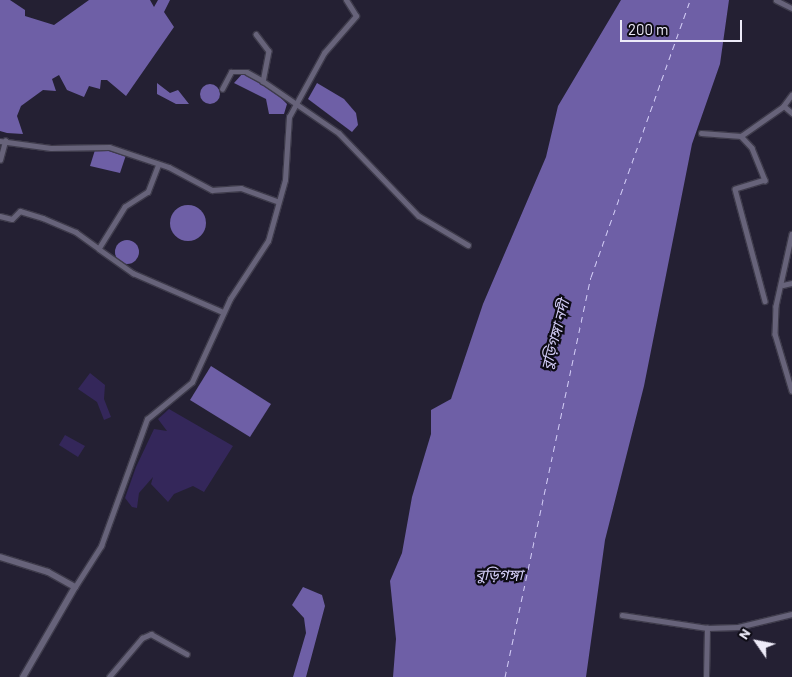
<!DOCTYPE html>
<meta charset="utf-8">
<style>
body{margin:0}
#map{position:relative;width:792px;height:677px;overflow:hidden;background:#242033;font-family:Barlow,"Noto Sans Bengali",sans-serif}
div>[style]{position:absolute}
.green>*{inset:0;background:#34275a}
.water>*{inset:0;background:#6e5fa6}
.round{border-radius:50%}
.ferry>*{height:1px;margin-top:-0.5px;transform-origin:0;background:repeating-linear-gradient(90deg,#d2ccf5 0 6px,transparent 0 11px)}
.roads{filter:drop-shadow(1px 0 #3e3b4b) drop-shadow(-1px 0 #3e3b4b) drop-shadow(0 1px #3e3b4b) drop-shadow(0 -1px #3e3b4b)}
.street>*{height:4.5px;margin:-2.25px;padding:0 2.25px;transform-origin:2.25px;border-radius:2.25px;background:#67637a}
.secondary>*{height:6px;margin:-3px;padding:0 3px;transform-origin:3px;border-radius:3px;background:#67637a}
span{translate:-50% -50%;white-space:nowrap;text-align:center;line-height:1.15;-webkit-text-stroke:4.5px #0d0b14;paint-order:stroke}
.water-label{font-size:15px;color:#d2ccf5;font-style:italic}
.north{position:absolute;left:732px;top:617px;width:50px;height:50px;-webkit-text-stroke:4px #0d0b14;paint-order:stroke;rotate:303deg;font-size:14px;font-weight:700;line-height:20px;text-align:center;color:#edebf8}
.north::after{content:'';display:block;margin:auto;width:18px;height:22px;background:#edebf8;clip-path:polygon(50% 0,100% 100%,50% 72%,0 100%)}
.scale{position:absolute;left:620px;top:20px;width:122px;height:22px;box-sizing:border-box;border:2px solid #edebf8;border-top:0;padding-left:6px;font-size:15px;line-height:18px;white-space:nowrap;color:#edebf8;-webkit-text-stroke:4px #0d0b14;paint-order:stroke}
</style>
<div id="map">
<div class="green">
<div style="clip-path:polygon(90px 373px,105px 385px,104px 399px,111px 417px,104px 420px,97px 402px,78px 389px)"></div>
<div style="clip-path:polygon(169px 409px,233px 446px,204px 492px,193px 486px,174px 494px,168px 502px,151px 484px,153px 477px,139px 493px,137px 508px,132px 507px,125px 498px,136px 467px,154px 429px,167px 431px,158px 419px)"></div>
<div style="clip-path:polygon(65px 435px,85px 446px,78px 457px,59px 445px)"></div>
</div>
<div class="water">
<div style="clip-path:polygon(0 0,10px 0,25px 10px,25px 16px,54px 25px,89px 0,150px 0,154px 7px,158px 0,170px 0,164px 12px,174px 27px,126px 96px,107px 80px,101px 80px,100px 89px,89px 86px,84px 97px,67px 90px,59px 75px,52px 79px,56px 91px,43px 90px,21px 106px,17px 116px,23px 134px,7px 133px,0 131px)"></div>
<div style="clip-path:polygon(621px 0,729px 0,720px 64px,692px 144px,644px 386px,605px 540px,586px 677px,393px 677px,396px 639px,390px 581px,402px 553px,412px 497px,431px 434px,431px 410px,451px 399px,483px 304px,546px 157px,558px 106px)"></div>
<div style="clip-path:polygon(243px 73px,277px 94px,287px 104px,284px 114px,269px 114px,266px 99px,234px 83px)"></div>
<div style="clip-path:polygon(157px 83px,170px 93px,178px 90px,189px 104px,176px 104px,157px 94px)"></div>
<div style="clip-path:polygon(317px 83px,344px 99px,356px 113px,358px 125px,352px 132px,308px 99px)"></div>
<div class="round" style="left:200px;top:84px;width:20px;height:20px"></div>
<div style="clip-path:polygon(107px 148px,126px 155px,120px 173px,90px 166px,95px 150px)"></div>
<div class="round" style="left:170px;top:205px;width:36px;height:36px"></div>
<div class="round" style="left:115px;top:240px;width:24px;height:24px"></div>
<div style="clip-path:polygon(211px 366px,271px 404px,250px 437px,190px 400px)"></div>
<div style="clip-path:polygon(303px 587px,322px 595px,325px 606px,306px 677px,293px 677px,306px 633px,304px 618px,292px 605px)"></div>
</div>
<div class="ferry">
<div style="left:505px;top:677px;width:409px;rotate:-77.9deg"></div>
<div style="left:591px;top:277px;width:294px;rotate:-70.3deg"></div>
</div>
<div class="roads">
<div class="street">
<div style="left:776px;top:0;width:18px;rotate:27deg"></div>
<div style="left:256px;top:34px;width:21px;rotate:53deg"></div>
<div style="left:269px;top:51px;width:31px;rotate:101deg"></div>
<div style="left:222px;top:89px;width:19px;rotate:-62deg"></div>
<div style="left:231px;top:72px;width:16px"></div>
<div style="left:247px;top:72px;width:18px;rotate:29deg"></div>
<div style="left:263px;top:81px;width:92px;rotate:34.4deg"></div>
<div style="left:339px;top:133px;width:115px;rotate:46.1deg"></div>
<div style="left:419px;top:216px;width:57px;rotate:30.6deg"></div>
<div style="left:792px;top:95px;width:14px;rotate:126deg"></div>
<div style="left:784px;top:106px;width:11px;rotate:41deg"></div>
<div style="left:701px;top:133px;width:40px;rotate:4.3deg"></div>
<div style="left:741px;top:136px;width:52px;rotate:-34.9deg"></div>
<div style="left:741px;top:136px;width:16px;rotate:47deg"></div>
<div style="left:752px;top:148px;width:35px;rotate:68deg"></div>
<div style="left:765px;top:180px;width:31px;rotate:163deg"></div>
<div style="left:735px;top:189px;width:116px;rotate:75deg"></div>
<div style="left:0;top:141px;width:51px;rotate:7.8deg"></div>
<div style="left:51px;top:148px;width:58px;rotate:-1deg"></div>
<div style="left:109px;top:147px;width:63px;rotate:18.4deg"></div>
<div style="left:169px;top:167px;width:49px;rotate:28.1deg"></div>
<div style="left:212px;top:190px;width:29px;rotate:-4deg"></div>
<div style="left:241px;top:188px;width:38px;rotate:20deg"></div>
<div style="left:0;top:160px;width:20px;rotate:-75deg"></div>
<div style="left:159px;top:164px;width:30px;rotate:111deg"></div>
<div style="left:148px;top:192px;width:27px;rotate:147deg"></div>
<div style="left:125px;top:207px;width:49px;rotate:121.8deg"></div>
<div style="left:99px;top:249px;width:42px;rotate:35.2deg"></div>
<div style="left:133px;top:273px;width:98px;rotate:23.4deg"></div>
<div style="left:0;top:216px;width:12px;rotate:14deg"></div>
<div style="left:12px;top:219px;width:11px;rotate:-45deg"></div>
<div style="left:20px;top:211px;width:24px;rotate:17deg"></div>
<div style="left:43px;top:218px;width:36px;rotate:23deg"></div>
<div style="left:76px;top:232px;width:29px;rotate:36deg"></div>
<div style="left:792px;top:234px;width:74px;rotate:102.5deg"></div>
<div style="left:776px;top:306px;width:28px;rotate:92deg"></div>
<div style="left:775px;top:334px;width:59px;rotate:73.4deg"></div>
<div style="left:783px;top:285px;width:9px;rotate:-13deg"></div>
<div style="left:75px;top:587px;width:49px;rotate:-57.6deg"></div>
<div style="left:101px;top:546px;width:135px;rotate:-70.1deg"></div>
<div style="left:147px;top:419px;width:58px;rotate:-39.4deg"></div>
<div style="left:192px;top:382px;width:91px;rotate:-65.4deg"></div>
<div style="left:230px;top:299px;width:69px;rotate:-56.8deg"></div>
<div style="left:268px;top:241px;width:63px;rotate:-74.4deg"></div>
<div style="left:285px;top:180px;width:63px;rotate:-86.4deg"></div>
<div style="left:289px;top:117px;width:73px;rotate:-61.3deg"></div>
<div style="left:324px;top:53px;width:49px;rotate:-49.1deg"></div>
<div style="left:356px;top:16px;width:19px;rotate:-122deg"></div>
<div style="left:622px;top:615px;width:86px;rotate:8.7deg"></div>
<div style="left:707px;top:628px;width:31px;rotate:-2deg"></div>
<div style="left:738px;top:627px;width:56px;rotate:-13.5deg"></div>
<div style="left:109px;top:677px;width:51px;rotate:-49.8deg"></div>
<div style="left:142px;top:638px;width:10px;rotate:-24deg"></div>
<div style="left:151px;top:634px;width:41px;rotate:29.1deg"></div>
<div style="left:706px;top:677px;width:49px;rotate:-88.8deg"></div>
</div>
<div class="secondary">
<div style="left:0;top:557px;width:50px;rotate:17.4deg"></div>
<div style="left:48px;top:572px;width:31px;rotate:29deg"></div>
<div style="left:75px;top:587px;width:104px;rotate:120deg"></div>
</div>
</div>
<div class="water-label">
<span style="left:555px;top:335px;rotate:-75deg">বুড়িগঙ্গা নদী</span>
<span style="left:499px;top:575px">বুড়িগঙ্গা</span>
</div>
<div class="north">N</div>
<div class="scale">200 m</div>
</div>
